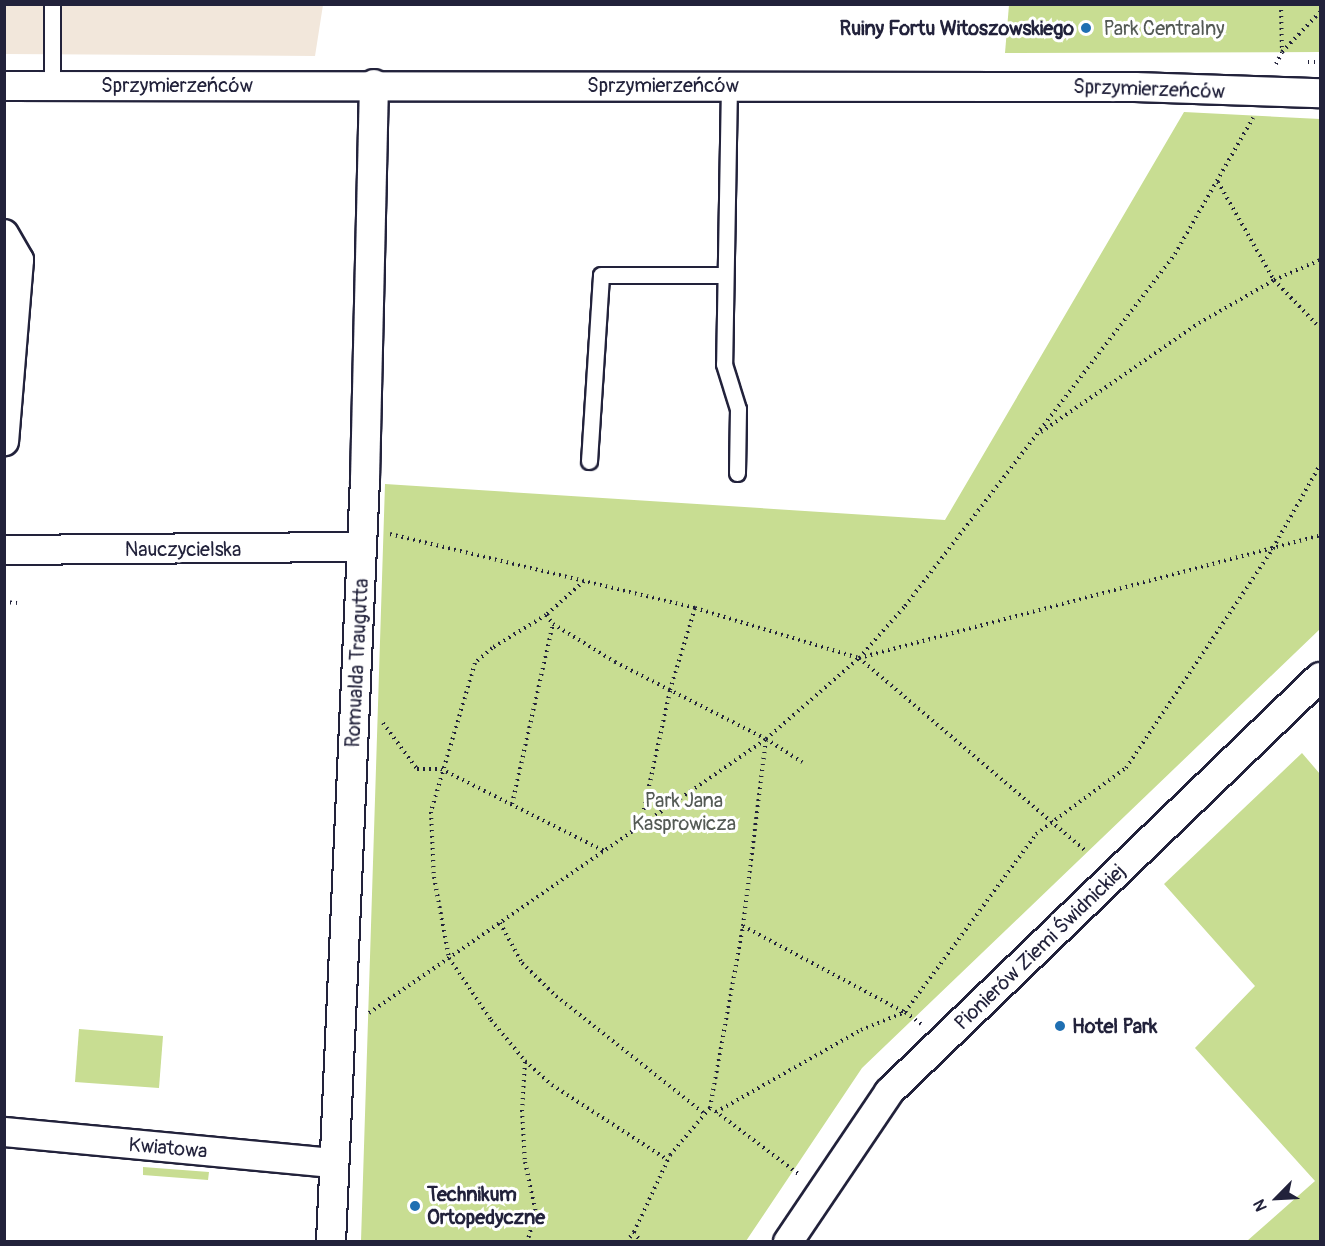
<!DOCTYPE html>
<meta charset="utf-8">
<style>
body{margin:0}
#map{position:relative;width:1325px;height:1246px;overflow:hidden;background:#fff;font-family:Pangolin,sans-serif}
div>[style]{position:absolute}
.built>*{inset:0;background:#f2e7db}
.green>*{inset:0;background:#c8dd92}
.path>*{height:4px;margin-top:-2px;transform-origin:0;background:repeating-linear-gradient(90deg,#22223b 0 1.5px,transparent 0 6px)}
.roads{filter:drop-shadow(2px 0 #22223b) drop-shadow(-2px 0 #22223b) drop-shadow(0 2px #22223b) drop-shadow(0 -2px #22223b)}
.service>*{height:15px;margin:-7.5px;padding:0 7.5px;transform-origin:7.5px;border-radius:7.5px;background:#fff}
.minor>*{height:28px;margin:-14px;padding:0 14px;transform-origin:14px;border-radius:14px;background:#fff}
.dots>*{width:16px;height:16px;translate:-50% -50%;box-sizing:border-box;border:3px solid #fff;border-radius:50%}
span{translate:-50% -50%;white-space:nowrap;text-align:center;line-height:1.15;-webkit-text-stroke:6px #fff;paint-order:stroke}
.poi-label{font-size:20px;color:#22223b;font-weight:700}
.right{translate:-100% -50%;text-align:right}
.left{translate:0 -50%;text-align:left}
.park-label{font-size:20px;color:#545a55}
.street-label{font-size:20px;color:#22223b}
.frame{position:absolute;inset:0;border:6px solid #22223b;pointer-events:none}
.north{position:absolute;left:1247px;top:1168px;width:60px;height:60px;-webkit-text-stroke:4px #fff;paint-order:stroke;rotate:246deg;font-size:16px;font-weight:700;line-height:24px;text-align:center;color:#22223b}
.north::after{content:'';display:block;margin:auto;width:21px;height:27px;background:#22223b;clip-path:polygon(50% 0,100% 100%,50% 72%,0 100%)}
</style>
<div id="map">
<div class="built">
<div style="clip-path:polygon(5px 5px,323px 5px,315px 56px,5px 54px)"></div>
</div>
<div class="green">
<div style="clip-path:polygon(1009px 5px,1320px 5px,1320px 52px,1005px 53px)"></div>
<div style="clip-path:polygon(1184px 112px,1320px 119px,1320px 629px,862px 1068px,746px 1241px,361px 1241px,385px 484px,945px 520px)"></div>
<div style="clip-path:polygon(1302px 753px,1320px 774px,1320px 1241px,1247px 1241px,1315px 1181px,1195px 1048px,1255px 986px,1164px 884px)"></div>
<div style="clip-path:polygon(79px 1029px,163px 1036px,159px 1088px,75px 1082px)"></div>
<div style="clip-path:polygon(143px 1167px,209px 1172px,208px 1180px,143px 1175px)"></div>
</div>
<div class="path">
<div style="left:1281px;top:4px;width:48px;rotate:88.8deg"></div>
<div style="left:1308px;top:62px;width:12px"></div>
<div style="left:1276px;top:64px;width:13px;rotate:-63deg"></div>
<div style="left:1282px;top:52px;width:55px;rotate:-46.5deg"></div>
<div style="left:1218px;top:182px;width:113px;rotate:60.3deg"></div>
<div style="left:1274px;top:280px;width:66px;rotate:46.2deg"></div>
<div style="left:1041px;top:432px;width:192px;rotate:-34.6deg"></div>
<div style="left:1199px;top:323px;width:86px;rotate:-29.8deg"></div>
<div style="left:1274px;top:280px;width:50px;rotate:-23.5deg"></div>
<div style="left:390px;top:534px;width:314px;rotate:13.6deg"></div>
<div style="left:695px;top:608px;width:171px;rotate:17deg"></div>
<div style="left:859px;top:658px;width:299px;rotate:40.4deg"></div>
<div style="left:584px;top:581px;width:51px;rotate:138.2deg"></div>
<div style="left:546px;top:615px;width:63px;rotate:148.6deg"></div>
<div style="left:492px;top:648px;width:23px;rotate:139deg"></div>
<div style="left:475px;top:663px;width:155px;rotate:106.5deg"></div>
<div style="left:431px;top:812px;width:65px;rotate:87.4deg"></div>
<div style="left:434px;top:877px;width:82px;rotate:79.5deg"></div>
<div style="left:449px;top:958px;width:75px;rotate:55.9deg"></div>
<div style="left:491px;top:1020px;width:53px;rotate:50.3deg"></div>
<div style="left:525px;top:1061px;width:36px;rotate:42deg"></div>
<div style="left:552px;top:1085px;width:138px;rotate:32.9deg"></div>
<div style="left:4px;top:602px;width:13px;rotate:4deg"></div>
<div style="left:546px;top:615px;width:11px;rotate:52deg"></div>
<div style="left:553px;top:624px;width:73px;rotate:31.5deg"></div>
<div style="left:615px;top:662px;width:169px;rotate:27deg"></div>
<div style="left:766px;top:739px;width:43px;rotate:32.6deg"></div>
<div style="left:859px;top:658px;width:477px;rotate:-14.9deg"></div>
<div style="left:383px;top:723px;width:57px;rotate:53.5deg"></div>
<div style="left:417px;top:769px;width:24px"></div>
<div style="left:441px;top:769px;width:182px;rotate:26.7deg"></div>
<div style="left:512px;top:804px;width:185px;rotate:-77.2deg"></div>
<div style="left:640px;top:827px;width:140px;rotate:-77.6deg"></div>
<div style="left:670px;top:690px;width:86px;rotate:-73deg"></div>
<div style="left:500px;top:923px;width:46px;rotate:61.2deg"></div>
<div style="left:522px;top:963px;width:47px;rotate:44.1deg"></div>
<div style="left:556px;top:996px;width:190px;rotate:38.4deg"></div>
<div style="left:743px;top:926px;width:183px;rotate:28.1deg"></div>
<div style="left:369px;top:1013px;width:482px;rotate:-34.6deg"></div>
<div style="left:766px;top:739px;width:123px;rotate:-41.1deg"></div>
<div style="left:859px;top:658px;width:69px;rotate:-48.5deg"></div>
<div style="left:905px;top:606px;width:444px;rotate:-52.5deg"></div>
<div style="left:1175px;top:254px;width:157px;rotate:-60.2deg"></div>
<div style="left:921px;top:1024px;width:20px;rotate:-143deg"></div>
<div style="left:905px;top:1012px;width:221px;rotate:-53.6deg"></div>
<div style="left:1036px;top:834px;width:112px;rotate:-36.3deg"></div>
<div style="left:1126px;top:768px;width:265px;rotate:-56.2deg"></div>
<div style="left:1273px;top:548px;width:95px;rotate:-60.5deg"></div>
<div style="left:525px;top:1062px;width:48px;rotate:93.6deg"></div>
<div style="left:522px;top:1110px;width:52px;rotate:86.7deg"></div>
<div style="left:525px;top:1162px;width:52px;rotate:77.8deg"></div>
<div style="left:536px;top:1213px;width:30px;rotate:107deg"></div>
<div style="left:715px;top:1111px;width:106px;rotate:37deg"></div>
<div style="left:716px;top:1112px;width:167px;rotate:-29.5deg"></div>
<div style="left:861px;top:1030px;width:48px;rotate:-22.2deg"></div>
<div style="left:634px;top:1232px;width:12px;rotate:55deg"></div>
<div style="left:626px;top:1242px;width:13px;rotate:-51deg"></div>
<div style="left:634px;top:1232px;width:85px;rotate:-64.9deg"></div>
<div style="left:670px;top:1155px;width:62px;rotate:-49.6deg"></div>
<div style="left:710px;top:1108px;width:185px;rotate:-79.7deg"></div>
<div style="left:743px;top:926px;width:187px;rotate:-83deg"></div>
</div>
<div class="roads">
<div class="service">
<div style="left:52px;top:4px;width:81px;rotate:90deg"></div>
<div style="left:729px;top:85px;width:279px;rotate:91deg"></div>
<div style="left:724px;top:364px;width:47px;rotate:72.7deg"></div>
<div style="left:738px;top:409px;width:64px;rotate:90.9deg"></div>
<div style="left:589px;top:461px;width:186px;rotate:-86.3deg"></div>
<div style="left:601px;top:275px;width:124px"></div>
</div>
<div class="minor">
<div style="left:4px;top:86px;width:1131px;rotate:0.05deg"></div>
<div style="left:1135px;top:87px;width:185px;rotate:1.9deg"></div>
<div style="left:4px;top:234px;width:30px;rotate:60deg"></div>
<div style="left:19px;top:260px;width:182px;rotate:94.7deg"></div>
<div style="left:4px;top:550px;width:358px;rotate:-0.5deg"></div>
<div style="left:4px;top:1132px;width:329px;rotate:5.4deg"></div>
<div style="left:331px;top:1242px;width:763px;rotate:-87.45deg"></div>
<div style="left:365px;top:480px;width:396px;rotate:-88.7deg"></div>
<div style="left:788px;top:1242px;width:181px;rotate:-56deg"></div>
<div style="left:889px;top:1092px;width:598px;rotate:-43.92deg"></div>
</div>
</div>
<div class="dots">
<div style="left:1086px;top:28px;background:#1f6fb2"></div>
<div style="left:1060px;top:1026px;background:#1f6fb2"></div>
<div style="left:415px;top:1206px;background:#1f6fb2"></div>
</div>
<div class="poi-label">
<span class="right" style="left:1074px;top:28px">Ruiny Fortu Witoszowskiego</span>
<span class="left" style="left:1072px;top:1026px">Hotel Park</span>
<span class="left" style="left:427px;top:1206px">Technikum<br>Ortopedyczne</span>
</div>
<div class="park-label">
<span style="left:1164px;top:28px">Park Centralny</span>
<span style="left:684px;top:812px">Park Jana<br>Kasprowicza</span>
</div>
<div class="street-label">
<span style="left:177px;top:85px">Sprzymierzeńców</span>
<span style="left:663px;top:85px">Sprzymierzeńców</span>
<span style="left:1149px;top:89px;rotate:2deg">Sprzymierzeńców</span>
<span style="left:183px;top:549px">Nauczycielska</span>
<span style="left:357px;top:663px;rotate:-87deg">Romualda Traugutta</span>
<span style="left:1040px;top:947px;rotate:-44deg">Pionierów Ziemi Świdnickiej</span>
<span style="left:168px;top:1148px;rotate:5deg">Kwiatowa</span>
</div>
<div class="frame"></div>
<div class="north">N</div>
</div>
